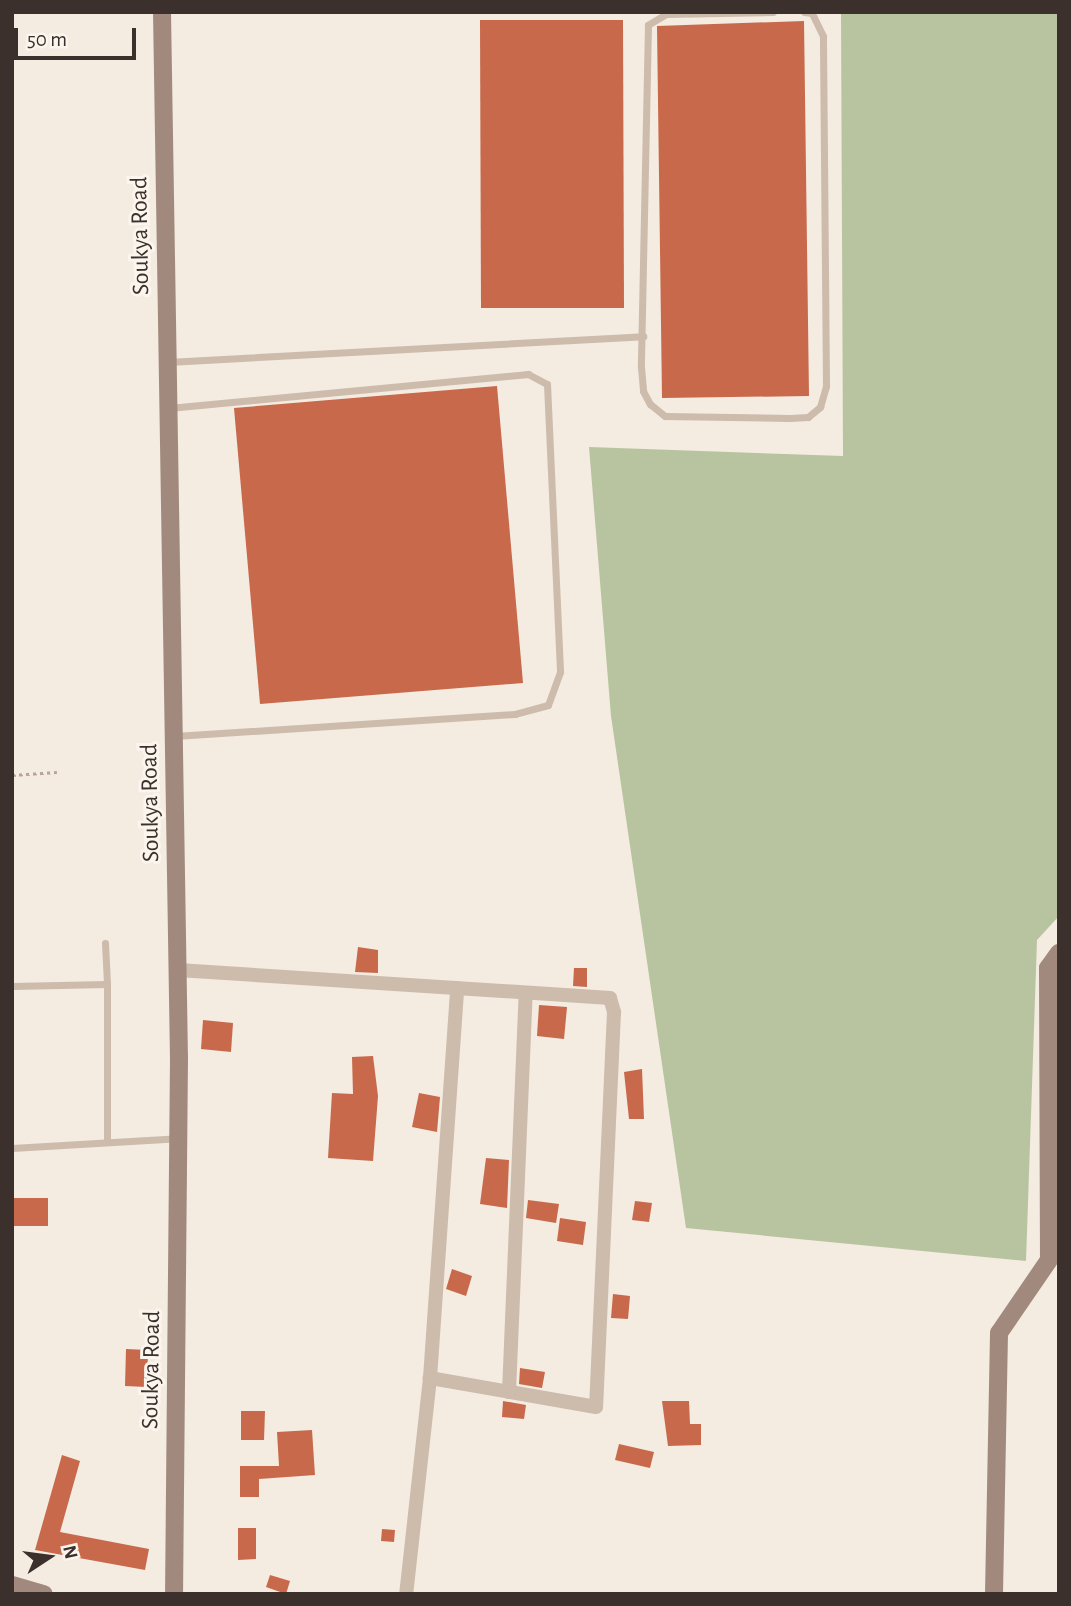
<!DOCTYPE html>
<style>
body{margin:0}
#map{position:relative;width:1071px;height:1606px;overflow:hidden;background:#f4ebe1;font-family:"Alegreya Sans",sans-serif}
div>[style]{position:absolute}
.green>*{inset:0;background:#b8c4a0}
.building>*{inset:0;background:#c8694b}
.path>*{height:2.5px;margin-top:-1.25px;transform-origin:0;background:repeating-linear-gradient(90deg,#b9a596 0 3.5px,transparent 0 7px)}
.lane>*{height:7px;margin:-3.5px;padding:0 3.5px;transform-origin:3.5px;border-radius:3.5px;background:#cdbbac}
.street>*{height:14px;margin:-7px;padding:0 7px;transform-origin:7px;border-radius:7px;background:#cdbbac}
.secondary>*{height:18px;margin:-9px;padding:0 9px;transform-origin:9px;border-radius:9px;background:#a18a7d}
span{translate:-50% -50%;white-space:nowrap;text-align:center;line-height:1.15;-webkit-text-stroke:6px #fbf5ee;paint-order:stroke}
.street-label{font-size:24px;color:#3b302b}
.frame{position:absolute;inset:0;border:14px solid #3b302b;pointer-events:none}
.north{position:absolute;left:14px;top:1522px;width:70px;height:70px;-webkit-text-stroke:5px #fbf5ee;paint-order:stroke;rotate:77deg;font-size:19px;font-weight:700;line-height:28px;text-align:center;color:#3b302b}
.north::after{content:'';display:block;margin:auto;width:24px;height:32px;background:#3b302b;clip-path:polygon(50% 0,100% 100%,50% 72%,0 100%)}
.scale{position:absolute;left:14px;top:28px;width:122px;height:32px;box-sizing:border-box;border:4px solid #3b302b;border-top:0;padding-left:9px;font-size:21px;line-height:24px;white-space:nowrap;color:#3b302b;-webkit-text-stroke:5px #fbf5ee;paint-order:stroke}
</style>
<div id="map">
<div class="green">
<div style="clip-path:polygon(841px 12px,1059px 12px,1059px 916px,1037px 940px,1026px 1261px,686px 1228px,611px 716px,589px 447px,843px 456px)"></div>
</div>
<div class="building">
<div style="clip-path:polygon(480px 20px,623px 20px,624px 308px,481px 308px)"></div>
<div style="clip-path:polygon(804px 21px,809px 396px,662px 398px,657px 26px)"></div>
<div style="clip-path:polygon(497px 386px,523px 683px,260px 704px,234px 408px)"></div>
<div style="clip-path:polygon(358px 947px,378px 950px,378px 973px,355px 972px)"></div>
<div style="clip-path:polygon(574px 968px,587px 968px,587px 987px,573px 986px)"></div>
<div style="clip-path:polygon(539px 1005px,567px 1007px,564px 1039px,537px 1036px)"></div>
<div style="clip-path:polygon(203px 1020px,233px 1023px,231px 1052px,201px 1049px)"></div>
<div style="clip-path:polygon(373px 1056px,378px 1096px,373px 1161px,328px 1158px,332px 1093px,353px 1094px,352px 1057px)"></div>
<div style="clip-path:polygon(642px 1069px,644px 1119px,629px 1119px,624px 1072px)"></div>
<div style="clip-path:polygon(419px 1093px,440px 1097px,437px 1132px,412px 1127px)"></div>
<div style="clip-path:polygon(486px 1158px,509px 1160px,507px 1208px,480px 1204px)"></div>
<div style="clip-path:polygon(12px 1198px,48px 1198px,48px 1226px,12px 1226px)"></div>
<div style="clip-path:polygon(528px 1200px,559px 1204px,556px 1223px,526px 1218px)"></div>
<div style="clip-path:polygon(635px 1201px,652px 1203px,649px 1222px,632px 1220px)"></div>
<div style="clip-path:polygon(560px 1218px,586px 1222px,583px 1245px,557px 1241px)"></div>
<div style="clip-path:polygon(452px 1269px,472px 1276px,466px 1296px,446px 1289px)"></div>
<div style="clip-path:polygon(613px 1294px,630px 1296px,628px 1319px,611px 1318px)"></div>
<div style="clip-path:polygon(126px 1349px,148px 1350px,147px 1387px,125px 1386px)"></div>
<div style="clip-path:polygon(520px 1368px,545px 1372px,542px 1388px,519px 1384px)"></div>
<div style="clip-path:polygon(503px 1401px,526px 1405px,524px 1419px,502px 1417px)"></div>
<div style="clip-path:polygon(662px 1401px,689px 1401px,690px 1424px,701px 1424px,701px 1445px,668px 1446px)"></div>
<div style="clip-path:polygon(241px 1411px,265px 1411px,264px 1440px,241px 1440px)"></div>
<div style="clip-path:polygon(312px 1430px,315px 1475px,259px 1479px,259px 1497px,240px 1497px,240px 1466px,279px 1466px,277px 1432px)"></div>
<div style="clip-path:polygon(619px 1444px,654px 1452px,650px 1468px,615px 1460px)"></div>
<div style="clip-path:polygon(62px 1455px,80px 1461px,60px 1532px,149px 1549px,145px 1570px,35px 1550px)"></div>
<div style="clip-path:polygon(238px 1528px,256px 1528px,256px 1559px,238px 1560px)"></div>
<div style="clip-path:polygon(382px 1529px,395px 1530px,394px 1542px,381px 1541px)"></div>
<div style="clip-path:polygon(270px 1575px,290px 1581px,286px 1594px,266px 1587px)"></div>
</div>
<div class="path">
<div style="left:12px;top:775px;width:45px;rotate:-3.8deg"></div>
</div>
<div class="lane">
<div style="left:773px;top:12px;width:107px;rotate:178.9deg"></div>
<div style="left:666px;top:14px;width:21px;rotate:149deg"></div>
<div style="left:648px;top:25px;width:342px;rotate:91.2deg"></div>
<div style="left:641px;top:367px;width:24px;rotate:85deg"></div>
<div style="left:643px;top:391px;width:15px;rotate:62deg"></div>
<div style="left:650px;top:404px;width:19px;rotate:39deg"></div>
<div style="left:665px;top:416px;width:125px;rotate:0.9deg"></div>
<div style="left:790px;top:418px;width:18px;rotate:-3deg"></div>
<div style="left:808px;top:417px;width:16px;rotate:-40deg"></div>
<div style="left:820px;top:407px;width:22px;rotate:-74deg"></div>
<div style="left:826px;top:386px;width:350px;rotate:-90.5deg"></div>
<div style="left:823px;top:36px;width:25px;rotate:-116deg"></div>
<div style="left:812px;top:13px;width:8px;rotate:-173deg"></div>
<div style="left:168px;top:362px;width:476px;rotate:-3.1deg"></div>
<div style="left:169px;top:408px;width:361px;rotate:-5.4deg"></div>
<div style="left:528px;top:374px;width:21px;rotate:28deg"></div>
<div style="left:547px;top:384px;width:288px;rotate:87.4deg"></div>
<div style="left:560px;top:672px;width:35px;rotate:110deg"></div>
<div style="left:548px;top:705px;width:34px;rotate:165deg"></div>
<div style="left:515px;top:714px;width:341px;rotate:176.3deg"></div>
<div style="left:105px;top:943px;width:41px;rotate:87.2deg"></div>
<div style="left:12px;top:986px;width:95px;rotate:-1.2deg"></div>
<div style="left:107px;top:984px;width:158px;rotate:90deg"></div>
<div style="left:12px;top:1148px;width:166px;rotate:-3.4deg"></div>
</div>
<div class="street">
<div style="left:178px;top:970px;width:433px;rotate:3.7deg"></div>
<div style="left:610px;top:998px;width:15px;rotate:74deg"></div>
<div style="left:614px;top:1012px;width:395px;rotate:92.6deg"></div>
<div style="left:596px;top:1407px;width:169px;rotate:-170.1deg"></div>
<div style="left:430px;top:1378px;width:217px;rotate:96.3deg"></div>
<div style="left:430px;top:1378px;width:391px;rotate:-86deg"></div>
<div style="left:509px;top:1392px;width:399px;rotate:-87.6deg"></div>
</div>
<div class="secondary">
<div style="left:162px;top:12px;width:1046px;rotate:89.07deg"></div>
<div style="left:179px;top:1058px;width:536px;rotate:90.53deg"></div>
<div style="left:12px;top:1585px;width:33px;rotate:16deg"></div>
<div style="left:994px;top:1594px;width:261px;rotate:-88.9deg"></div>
<div style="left:999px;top:1333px;width:88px;rotate:-55.6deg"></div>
<div style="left:1049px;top:1260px;width:292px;rotate:-90.2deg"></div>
<div style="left:1048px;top:968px;width:19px;rotate:-54deg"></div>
</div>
<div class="street-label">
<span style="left:141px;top:236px;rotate:-91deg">Soukya Road</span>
<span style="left:151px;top:803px;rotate:-91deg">Soukya Road</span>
<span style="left:152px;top:1370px;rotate:-89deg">Soukya Road</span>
</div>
<div class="frame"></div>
<div class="north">N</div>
<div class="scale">50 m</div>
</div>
